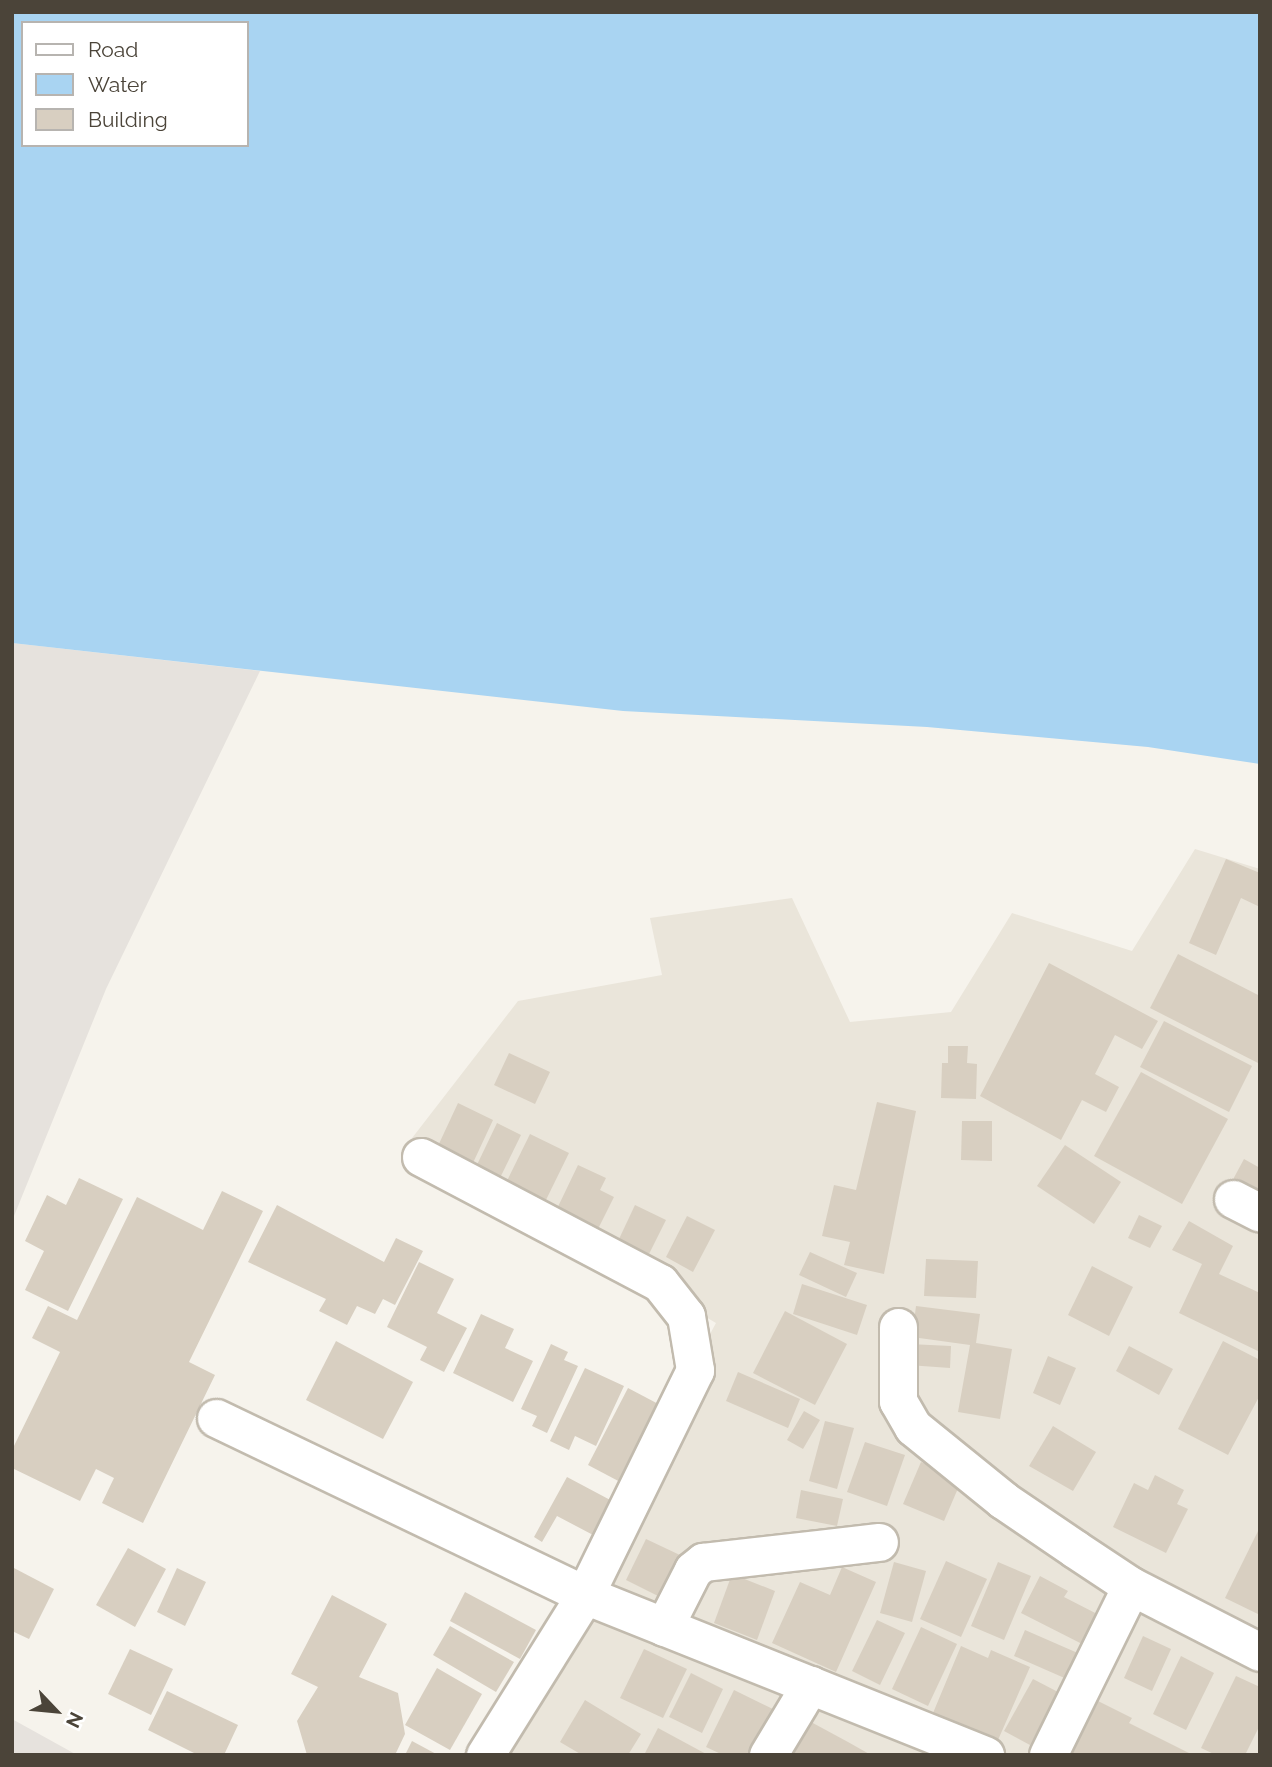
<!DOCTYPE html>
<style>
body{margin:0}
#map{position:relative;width:1272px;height:1767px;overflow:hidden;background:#f6f3ec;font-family:Raleway,sans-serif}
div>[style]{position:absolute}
.residential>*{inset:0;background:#eae5da}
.industrial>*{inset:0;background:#e6e2dd}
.water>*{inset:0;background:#a9d4f2}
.building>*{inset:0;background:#d8cfc1}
.roads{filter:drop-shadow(2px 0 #c2bbae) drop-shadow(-2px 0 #c2bbae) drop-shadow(0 2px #c2bbae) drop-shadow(0 -2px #c2bbae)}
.minor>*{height:37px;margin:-18.5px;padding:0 18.5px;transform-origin:18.5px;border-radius:18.5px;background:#fff}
span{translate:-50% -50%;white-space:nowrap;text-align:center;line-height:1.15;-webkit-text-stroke:6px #fff;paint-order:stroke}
.frame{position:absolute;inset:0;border:14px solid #4b4439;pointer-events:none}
.legend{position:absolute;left:21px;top:21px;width:228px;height:126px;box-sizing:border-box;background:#fff;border:2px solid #b7b4b0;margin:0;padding:9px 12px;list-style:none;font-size:21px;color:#4b4439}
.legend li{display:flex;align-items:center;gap:14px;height:35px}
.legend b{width:35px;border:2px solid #b7b4b0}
.north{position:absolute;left:21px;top:1676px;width:70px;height:70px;-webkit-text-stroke:5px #fff;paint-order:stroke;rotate:116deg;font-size:19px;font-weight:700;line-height:28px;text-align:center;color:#4b4439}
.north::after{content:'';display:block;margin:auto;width:24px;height:32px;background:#4b4439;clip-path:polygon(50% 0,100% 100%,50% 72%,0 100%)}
</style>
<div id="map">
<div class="residential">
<div style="clip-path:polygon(1195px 849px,1260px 869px,1260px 1755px,481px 1755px,716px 1323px,409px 1142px,518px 1001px,662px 975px,650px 918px,792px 898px,850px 1022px,951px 1012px,1012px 913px,1132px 951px)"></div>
</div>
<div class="industrial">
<div style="clip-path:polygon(12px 643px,260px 671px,106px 989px,12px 1221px)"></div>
<div style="clip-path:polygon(12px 1719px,77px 1755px,12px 1755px)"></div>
</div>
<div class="water">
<div style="clip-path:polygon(evenodd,12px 12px,1260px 12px,1260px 764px,1148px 747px,927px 727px,623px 711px,12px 643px,12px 12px,23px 23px,247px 23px,247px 145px,23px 145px,23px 23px)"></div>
</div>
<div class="building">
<div style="clip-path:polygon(1226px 859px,1260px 873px,1260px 907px,1241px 898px,1216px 955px,1189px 943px)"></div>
<div style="clip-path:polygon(1178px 954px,1260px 996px,1260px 1064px,1150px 1008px)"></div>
<div style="clip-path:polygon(1049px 963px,1158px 1021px,1142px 1049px,1115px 1035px,1095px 1074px,1119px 1087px,1106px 1112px,1082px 1100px,1061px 1140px,980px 1096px)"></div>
<div style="clip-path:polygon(1164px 1021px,1252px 1066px,1229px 1112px,1140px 1067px)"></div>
<div style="clip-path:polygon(948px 1046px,968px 1046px,967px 1063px,977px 1064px,976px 1099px,941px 1098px,942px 1063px,948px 1063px)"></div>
<div style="clip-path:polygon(509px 1053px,550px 1072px,535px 1104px,494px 1085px)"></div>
<div style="clip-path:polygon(1141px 1072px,1228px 1119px,1182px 1204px,1094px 1156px)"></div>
<div style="clip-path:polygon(877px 1102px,916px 1111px,884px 1274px,844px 1265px,850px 1242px,822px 1236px,834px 1185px,856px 1190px)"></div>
<div style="clip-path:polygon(458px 1103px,493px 1120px,472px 1165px,437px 1148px)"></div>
<div style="clip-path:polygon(962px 1121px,992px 1121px,992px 1161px,961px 1160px)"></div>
<div style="clip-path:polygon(497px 1123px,521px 1135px,498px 1182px,474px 1171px)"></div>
<div style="clip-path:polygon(530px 1134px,569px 1153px,543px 1206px,504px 1187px)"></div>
<div style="clip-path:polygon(1065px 1145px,1121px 1182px,1094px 1224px,1037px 1186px)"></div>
<div style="clip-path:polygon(1244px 1159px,1260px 1168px,1260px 1201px,1230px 1185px)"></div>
<div style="clip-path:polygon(578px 1165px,606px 1178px,600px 1190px,614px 1197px,595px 1235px,554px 1215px)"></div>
<div style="clip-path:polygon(79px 1178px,123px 1199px,68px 1311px,25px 1290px,44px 1251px,25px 1241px,47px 1195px,66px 1205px)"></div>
<div style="clip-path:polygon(222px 1191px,263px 1211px,189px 1362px,215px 1375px,143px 1523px,102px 1503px,114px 1478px,96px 1469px,80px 1501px,12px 1468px,12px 1450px,60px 1352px,32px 1338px,48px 1306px,77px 1320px,137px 1197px,203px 1230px)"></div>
<div style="clip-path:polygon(277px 1205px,384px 1262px,396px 1238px,423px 1251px,395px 1305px,383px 1299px,375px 1314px,357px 1306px,347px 1325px,319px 1311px,326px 1299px,248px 1262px)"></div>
<div style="clip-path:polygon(635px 1205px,666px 1220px,649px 1254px,619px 1239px)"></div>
<div style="clip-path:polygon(1139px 1215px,1162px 1226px,1150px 1248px,1128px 1238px)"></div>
<div style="clip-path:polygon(687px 1216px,715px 1230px,693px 1272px,666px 1257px)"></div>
<div style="clip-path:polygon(1189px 1221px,1233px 1246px,1219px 1274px,1260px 1293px,1260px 1352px,1179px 1313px,1202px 1264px,1172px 1250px)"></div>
<div style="clip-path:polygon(810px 1252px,857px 1273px,846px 1297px,799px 1275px)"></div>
<div style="clip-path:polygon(926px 1259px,978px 1261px,976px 1298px,924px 1296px)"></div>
<div style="clip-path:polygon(419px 1262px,454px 1279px,437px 1313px,467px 1328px,444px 1372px,420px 1360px,427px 1347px,387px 1327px)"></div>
<div style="clip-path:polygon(1092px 1266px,1133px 1287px,1109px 1336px,1068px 1315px)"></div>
<div style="clip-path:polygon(802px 1284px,867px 1305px,857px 1335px,793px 1314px)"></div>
<div style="clip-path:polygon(916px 1306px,980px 1314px,976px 1343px,1012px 1349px,1000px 1419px,958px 1412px,970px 1345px,912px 1337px)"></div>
<div style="clip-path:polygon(785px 1311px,847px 1344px,815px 1405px,753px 1373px)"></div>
<div style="clip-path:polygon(481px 1314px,514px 1329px,505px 1348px,533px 1361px,513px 1402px,453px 1373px)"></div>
<div style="clip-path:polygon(336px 1341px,413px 1382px,383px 1439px,306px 1400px)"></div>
<div style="clip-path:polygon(1223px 1341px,1260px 1360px,1260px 1395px,1228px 1455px,1178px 1429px)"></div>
<div style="clip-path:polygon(551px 1344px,568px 1352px,564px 1360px,578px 1366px,547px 1433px,532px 1426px,537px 1416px,521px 1409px)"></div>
<div style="clip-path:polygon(909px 1344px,951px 1346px,950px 1368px,908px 1365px)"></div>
<div style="clip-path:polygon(1129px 1346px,1173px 1369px,1159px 1395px,1116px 1371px)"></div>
<div style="clip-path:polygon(1048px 1356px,1076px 1368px,1060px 1405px,1033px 1393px)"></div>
<div style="clip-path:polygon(585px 1368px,624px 1386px,596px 1446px,575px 1436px,569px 1450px,550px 1441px)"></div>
<div style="clip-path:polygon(738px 1372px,800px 1399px,788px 1428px,726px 1401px)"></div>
<div style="clip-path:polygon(628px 1388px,664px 1407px,624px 1484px,588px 1465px)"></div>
<div style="clip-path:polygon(804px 1411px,820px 1420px,803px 1449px,787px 1440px)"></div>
<div style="clip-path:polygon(825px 1421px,854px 1428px,837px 1489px,809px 1481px)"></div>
<div style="clip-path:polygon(1053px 1426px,1096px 1452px,1073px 1491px,1029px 1466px)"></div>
<div style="clip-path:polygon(865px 1442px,905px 1455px,887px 1506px,847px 1492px)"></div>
<div style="clip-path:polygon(921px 1462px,962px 1479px,944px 1521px,903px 1504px)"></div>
<div style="clip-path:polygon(1155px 1475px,1184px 1490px,1177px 1504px,1188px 1509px,1166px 1553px,1113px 1527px,1134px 1483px,1148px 1490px)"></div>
<div style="clip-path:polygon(567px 1477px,614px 1502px,595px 1536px,557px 1516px,542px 1542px,534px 1537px)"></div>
<div style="clip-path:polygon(801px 1490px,843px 1499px,837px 1526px,796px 1518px)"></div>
<div style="clip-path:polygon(1260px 1527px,1260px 1615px,1225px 1598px)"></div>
<div style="clip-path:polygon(646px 1539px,682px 1556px,662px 1598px,626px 1580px)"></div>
<div style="clip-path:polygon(128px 1548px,166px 1569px,135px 1627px,96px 1605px)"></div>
<div style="clip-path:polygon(946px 1561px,987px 1579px,961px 1637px,920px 1619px)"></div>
<div style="clip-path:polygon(894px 1562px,926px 1571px,912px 1622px,880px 1613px)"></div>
<div style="clip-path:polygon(998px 1562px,1031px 1576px,1004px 1640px,971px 1626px)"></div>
<div style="clip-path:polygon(12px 1567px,54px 1589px,29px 1639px,12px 1631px)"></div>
<div style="clip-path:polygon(842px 1567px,876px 1582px,836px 1672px,772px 1643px,800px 1582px,830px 1595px)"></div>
<div style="clip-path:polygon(177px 1568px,206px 1582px,185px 1626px,157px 1612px)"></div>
<div style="clip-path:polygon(732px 1574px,775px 1591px,757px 1640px,714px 1623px)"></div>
<div style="clip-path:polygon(1040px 1576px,1068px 1591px,1064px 1597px,1103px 1617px,1088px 1647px,1021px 1613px)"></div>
<div style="clip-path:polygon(465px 1592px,536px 1630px,520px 1659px,450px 1621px)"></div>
<div style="clip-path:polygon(332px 1595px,387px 1624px,359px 1677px,398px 1693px,405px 1734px,395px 1755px,307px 1755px,297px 1721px,318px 1687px,291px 1674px)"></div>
<div style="clip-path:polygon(877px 1620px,905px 1633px,880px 1685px,852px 1671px)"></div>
<div style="clip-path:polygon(450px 1626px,514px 1662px,496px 1692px,433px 1655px)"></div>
<div style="clip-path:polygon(921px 1627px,957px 1644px,928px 1706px,892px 1689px)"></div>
<div style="clip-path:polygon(1025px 1630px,1080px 1654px,1069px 1680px,1014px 1656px)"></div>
<div style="clip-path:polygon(1143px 1636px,1171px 1649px,1152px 1691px,1124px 1678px)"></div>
<div style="clip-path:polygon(961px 1646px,988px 1658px,991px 1650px,1030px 1667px,998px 1740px,933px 1713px)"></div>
<div style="clip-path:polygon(130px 1649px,173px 1669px,151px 1715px,108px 1694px)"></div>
<div style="clip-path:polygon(644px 1649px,687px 1669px,663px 1718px,620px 1698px)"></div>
<div style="clip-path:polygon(1181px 1656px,1214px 1673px,1186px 1730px,1153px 1714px)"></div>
<div style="clip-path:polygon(437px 1668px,482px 1694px,450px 1750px,405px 1725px)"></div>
<div style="clip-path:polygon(691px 1673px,723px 1689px,702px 1733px,669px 1717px)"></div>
<div style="clip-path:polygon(1236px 1676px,1260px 1687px,1260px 1725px,1245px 1755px,1216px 1755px,1201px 1748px)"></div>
<div style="clip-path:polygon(1033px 1679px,1058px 1692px,1030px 1745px,1004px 1731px)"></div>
<div style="clip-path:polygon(734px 1690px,775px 1710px,753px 1755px,723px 1755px,706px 1747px)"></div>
<div style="clip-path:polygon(167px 1691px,238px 1725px,224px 1755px,198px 1755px,148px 1730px)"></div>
<div style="clip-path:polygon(585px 1700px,641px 1734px,628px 1755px,582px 1755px,560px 1742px)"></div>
<div style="clip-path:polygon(1098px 1701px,1132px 1718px,1129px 1723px,1193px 1755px,1071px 1755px)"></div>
<div style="clip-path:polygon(811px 1722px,848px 1742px,871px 1755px,793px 1755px)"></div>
<div style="clip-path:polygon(658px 1728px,708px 1755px,644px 1755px)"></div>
<div style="clip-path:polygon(412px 1741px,438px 1755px,405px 1755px)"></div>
</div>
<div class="roads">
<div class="minor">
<div style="left:421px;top:1157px;width:270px;rotate:27.8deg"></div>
<div style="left:660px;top:1283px;width:42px;rotate:51.8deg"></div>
<div style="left:686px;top:1316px;width:55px;rotate:80.5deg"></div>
<div style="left:695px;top:1370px;width:250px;rotate:116.1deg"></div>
<div style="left:585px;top:1595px;width:189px;rotate:122deg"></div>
<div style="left:1233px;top:1199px;width:30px;rotate:27deg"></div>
<div style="left:898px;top:1327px;width:74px;rotate:90deg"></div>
<div style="left:898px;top:1401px;width:30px;rotate:60deg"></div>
<div style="left:913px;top:1427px;width:116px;rotate:39deg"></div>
<div style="left:1003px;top:1500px;width:87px;rotate:34.2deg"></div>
<div style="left:1075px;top:1549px;width:67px;rotate:33.5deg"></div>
<div style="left:1131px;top:1586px;width:145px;rotate:27.1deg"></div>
<div style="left:216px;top:1418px;width:409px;rotate:25.6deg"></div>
<div style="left:585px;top:1595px;width:431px;rotate:21.8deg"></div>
<div style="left:664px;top:1627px;width:64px;rotate:-63deg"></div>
<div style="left:693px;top:1570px;width:13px;rotate:-39deg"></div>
<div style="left:703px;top:1562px;width:177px;rotate:-6.5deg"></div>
<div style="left:768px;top:1755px;width:82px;rotate:-59deg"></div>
<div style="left:1048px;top:1755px;width:188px;rotate:-63.8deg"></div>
</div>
</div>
<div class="frame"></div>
<ul class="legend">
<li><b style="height:9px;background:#fff"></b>Road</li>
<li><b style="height:19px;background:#a9d4f2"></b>Water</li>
<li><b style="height:19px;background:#d8cfc1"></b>Building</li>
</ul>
<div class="north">N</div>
</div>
